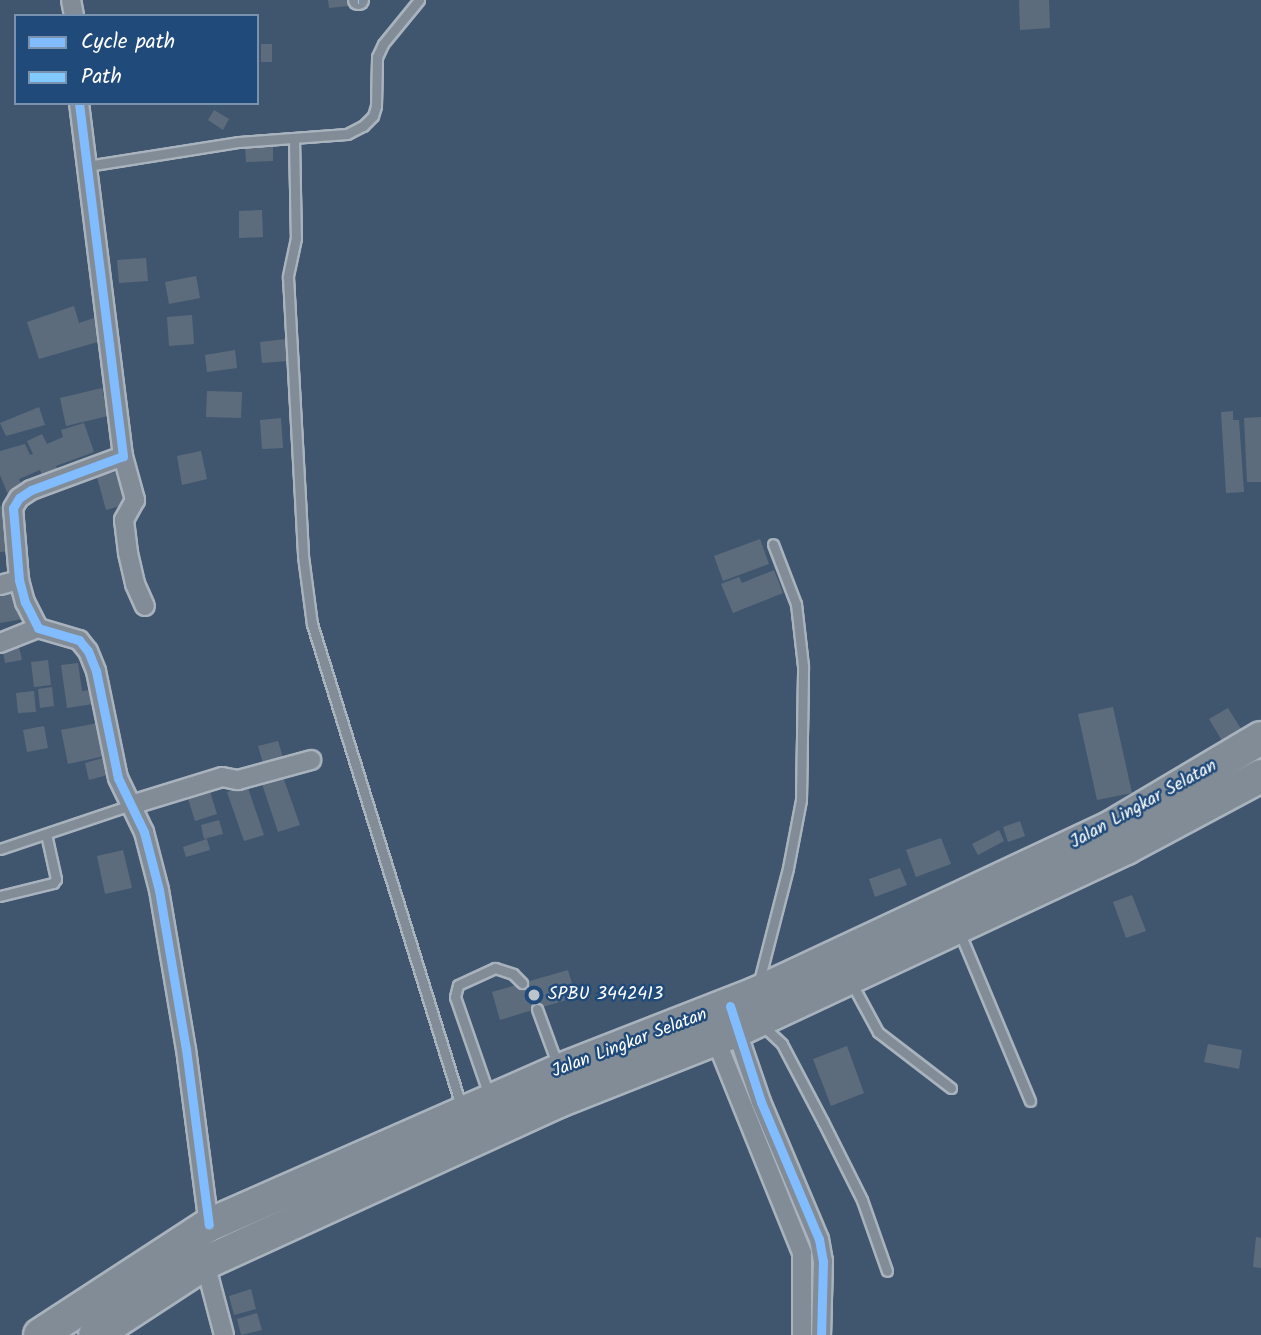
<!DOCTYPE html>
<style>
body{margin:0}
#map{position:relative;width:1261px;height:1335px;overflow:hidden;background:#40566e;font-family:Kalam,sans-serif}
div>[style]{position:absolute}
.building>*{inset:0;background:#5c6c7d}
.roads{filter:drop-shadow(2px 0 #a9b3be) drop-shadow(-2px 0 #a9b3be) drop-shadow(0 2px #a9b3be) drop-shadow(0 -2px #a9b3be)}
.lane>*{height:9px;margin:-4.5px;padding:0 4.5px;transform-origin:4.5px;border-radius:4.5px;background:#818c97}
.street>*{height:18px;margin:-9px;padding:0 9px;transform-origin:9px;border-radius:9px;background:#818c97}
.highway>*{height:32px;margin:-16px;padding:0 16px;transform-origin:16px;border-radius:16px;background:#818c97}
.quiet>*{height:7px;margin-top:-3.5px;transform-origin:0;background:repeating-linear-gradient(90deg,#80caff 0 14px,transparent 0 21px)}
.cycleway>*{height:9px;margin:-4.5px;padding:0 4.5px;transform-origin:4.5px;border-radius:4.5px;background:#80bcff}
.dots>*{width:19px;height:19px;translate:-50% -50%;box-sizing:border-box;border:4px solid #1f4a7a;border-radius:50%}
span{translate:-50% -50%;white-space:nowrap;text-align:center;line-height:1.15;-webkit-text-stroke:5px #1f4a7a;paint-order:stroke}
.street-label{font-size:18px;color:#fff}
.poi-label{font-size:18px;color:#fff}
.left{translate:0 -50%;text-align:left}
.legend{position:absolute;left:14px;top:14px;width:245px;height:91px;box-sizing:border-box;background:#1f4a7a;border:2px solid #7992af;margin:0;padding:9px 12px;list-style:none;font-size:21px;color:#fff}
.legend li{display:flex;align-items:center;gap:14px;height:35px}
.legend b{width:35px;border:2px solid #7992af}
</style>
<div id="map">
<div class="building">
<div style="clip-path:polygon(328px 0,349px 0,349px 6px,329px 8px)"></div>
<div style="clip-path:polygon(1019px 0,1049px 0,1050px 28px,1020px 30px)"></div>
<div style="clip-path:polygon(261px 44px,272px 44px,272px 62px,261px 62px)"></div>
<div style="clip-path:polygon(214px 110px,229px 119px,223px 130px,208px 120px)"></div>
<div style="clip-path:polygon(273px 145px,273px 161px,246px 162px,245px 146px)"></div>
<div style="clip-path:polygon(262px 210px,263px 237px,239px 238px,239px 211px)"></div>
<div style="clip-path:polygon(146px 258px,148px 281px,119px 283px,117px 260px)"></div>
<div style="clip-path:polygon(196px 276px,200px 298px,169px 304px,165px 282px)"></div>
<div style="clip-path:polygon(74px 306px,79px 323px,94px 318px,101px 341px,39px 359px,27px 322px)"></div>
<div style="clip-path:polygon(192px 315px,194px 344px,169px 346px,167px 317px)"></div>
<div style="clip-path:polygon(286px 339px,288px 361px,262px 363px,260px 342px)"></div>
<div style="clip-path:polygon(235px 350px,237px 368px,207px 372px,205px 355px)"></div>
<div style="clip-path:polygon(102px 388px,108px 416px,66px 426px,60px 398px)"></div>
<div style="clip-path:polygon(207px 391px,242px 392px,241px 418px,206px 417px)"></div>
<div style="clip-path:polygon(39px 407px,45px 425px,6px 436px,0 423px)"></div>
<div style="clip-path:polygon(1233px 411px,1233px 420px,1239px 420px,1244px 492px,1226px 493px,1221px 412px)"></div>
<div style="clip-path:polygon(1261px 417px,1261px 482px,1247px 482px,1244px 418px)"></div>
<div style="clip-path:polygon(281px 418px,283px 448px,262px 449px,260px 420px)"></div>
<div style="clip-path:polygon(84px 423px,94px 452px,56px 466px,60px 477px,45px 483px,40px 470px,19px 479px,24px 490px,9px 497px,0 475px,0 451px,25px 444px,30px 455px,33px 454px,27px 441px,42px 434px,47px 444px,63px 437px,61px 430px)"></div>
<div style="clip-path:polygon(201px 451px,207px 479px,182px 485px,177px 456px)"></div>
<div style="clip-path:polygon(119px 471px,127px 504px,106px 510px,97px 477px)"></div>
<div style="clip-path:polygon(5px 505px,11px 551px,0 552px,0 506px)"></div>
<div style="clip-path:polygon(760px 539px,769px 564px,723px 581px,714px 556px)"></div>
<div style="clip-path:polygon(774px 570px,783px 593px,733px 613px,721px 584px,739px 577px,742px 583px)"></div>
<div style="clip-path:polygon(18px 588px,23px 619px,0 623px,0 591px)"></div>
<div style="clip-path:polygon(19px 647px,22px 660px,5px 663px,3px 651px)"></div>
<div style="clip-path:polygon(48px 660px,51px 685px,34px 687px,31px 662px)"></div>
<div style="clip-path:polygon(78px 663px,82px 691px,91px 690px,93px 704px,67px 708px,61px 665px)"></div>
<div style="clip-path:polygon(52px 687px,54px 706px,40px 708px,38px 689px)"></div>
<div style="clip-path:polygon(34px 691px,36px 712px,18px 713px,16px 693px)"></div>
<div style="clip-path:polygon(1113px 707px,1132px 793px,1097px 800px,1078px 714px)"></div>
<div style="clip-path:polygon(1228px 708px,1243px 732px,1224px 744px,1209px 719px)"></div>
<div style="clip-path:polygon(98px 723px,105px 756px,68px 764px,61px 730px)"></div>
<div style="clip-path:polygon(44px 726px,48px 748px,27px 752px,23px 730px)"></div>
<div style="clip-path:polygon(278px 741px,285px 764px,265px 770px,258px 746px)"></div>
<div style="clip-path:polygon(103px 758px,108px 775px,89px 780px,85px 763px)"></div>
<div style="clip-path:polygon(282px 774px,300px 825px,278px 832px,261px 781px)"></div>
<div style="clip-path:polygon(208px 785px,217px 814px,195px 821px,186px 792px)"></div>
<div style="clip-path:polygon(247px 785px,264px 835px,244px 841px,227px 792px)"></div>
<div style="clip-path:polygon(219px 820px,223px 834px,204px 839px,201px 825px)"></div>
<div style="clip-path:polygon(1020px 821px,1025px 836px,1008px 842px,1003px 827px)"></div>
<div style="clip-path:polygon(999px 830px,1004px 841px,978px 855px,972px 844px)"></div>
<div style="clip-path:polygon(941px 838px,951px 864px,916px 877px,906px 850px)"></div>
<div style="clip-path:polygon(207px 839px,210px 850px,186px 857px,183px 847px)"></div>
<div style="clip-path:polygon(123px 850px,132px 888px,105px 894px,97px 856px)"></div>
<div style="clip-path:polygon(900px 868px,907px 885px,875px 897px,869px 879px)"></div>
<div style="clip-path:polygon(1132px 895px,1146px 931px,1126px 938px,1113px 902px)"></div>
<div style="clip-path:polygon(568px 970px,576px 997px,500px 1020px,492px 992px)"></div>
<div style="clip-path:polygon(1208px 1044px,1242px 1050px,1239px 1069px,1204px 1062px)"></div>
<div style="clip-path:polygon(847px 1046px,864px 1093px,831px 1106px,813px 1059px)"></div>
<div style="clip-path:polygon(1256px 1237px,1261px 1238px,1261px 1268px,1253px 1267px)"></div>
<div style="clip-path:polygon(251px 1289px,256px 1309px,234px 1315px,229px 1296px)"></div>
<div style="clip-path:polygon(257px 1313px,262px 1330px,241px 1335px,237px 1319px)"></div>
</div>
<div class="roads">
<div class="lane">
<div style="left:294px;top:138px;width:100px;rotate:88.9deg"></div>
<div style="left:296px;top:238px;width:40px;rotate:102deg"></div>
<div style="left:288px;top:277px;width:279px;rotate:86.9deg"></div>
<div style="left:303px;top:556px;width:69px;rotate:82.5deg"></div>
<div style="left:312px;top:624px;width:508px;rotate:72.81deg"></div>
<div style="left:87px;top:166px;width:154px;rotate:-9deg"></div>
<div style="left:239px;top:142px;width:108px;rotate:-4.2deg"></div>
<div style="left:347px;top:134px;width:18px;rotate:-27deg"></div>
<div style="left:363px;top:126px;width:14px;rotate:-45deg"></div>
<div style="left:373px;top:116px;width:10px;rotate:-73deg"></div>
<div style="left:376px;top:106px;width:49px;rotate:-88.8deg"></div>
<div style="left:377px;top:57px;width:14px;rotate:-65deg"></div>
<div style="left:383px;top:44px;width:57px;rotate:-50.7deg"></div>
<div style="left:0;top:849px;width:138px;rotate:-18.6deg"></div>
<div style="left:0;top:896px;width:55px;rotate:-13.8deg"></div>
<div style="left:53px;top:883px;width:5px;rotate:-53deg"></div>
<div style="left:56px;top:879px;width:46px;rotate:-102.5deg"></div>
<div style="left:959px;top:931px;width:184px;rotate:67.3deg"></div>
<div style="left:851px;top:982px;width:57px;rotate:61.6deg"></div>
<div style="left:878px;top:1032px;width:92px;rotate:37.5deg"></div>
<div style="left:758px;top:985px;width:121px;rotate:-75.6deg"></div>
<div style="left:788px;top:868px;width:69px;rotate:-79.2deg"></div>
<div style="left:801px;top:800px;width:134px;rotate:-89.1deg"></div>
<div style="left:803px;top:666px;width:62px;rotate:-96.4deg"></div>
<div style="left:796px;top:604px;width:64px;rotate:-111deg"></div>
<div style="left:537px;top:1009px;width:61px;rotate:69.8deg"></div>
<div style="left:763px;top:1026px;width:26px;rotate:43deg"></div>
<div style="left:782px;top:1044px;width:88px;rotate:62.3deg"></div>
<div style="left:823px;top:1122px;width:87px;rotate:63.4deg"></div>
<div style="left:862px;top:1200px;width:75px;rotate:70.6deg"></div>
<div style="left:489px;top:1095px;width:104px;rotate:-109.1deg"></div>
<div style="left:455px;top:997px;width:12px;rotate:-76deg"></div>
<div style="left:458px;top:985px;width:41px;rotate:-24.7deg"></div>
<div style="left:495px;top:968px;width:19px;rotate:18deg"></div>
<div style="left:513px;top:974px;width:13px;rotate:45deg"></div>
</div>
<div class="street">
<div style="left:71px;top:0;width:16px;rotate:79deg"></div>
<div style="left:358px;top:0;width:1px"></div>
<div style="left:79px;top:103px;width:356px;rotate:82.9deg"></div>
<div style="left:123px;top:456px;width:98px;rotate:159.7deg"></div>
<div style="left:31px;top:490px;width:14px;rotate:146deg"></div>
<div style="left:19px;top:498px;width:12px;rotate:121deg"></div>
<div style="left:13px;top:508px;width:72px;rotate:85.2deg"></div>
<div style="left:19px;top:580px;width:23px;rotate:75deg"></div>
<div style="left:25px;top:602px;width:29px;rotate:63deg"></div>
<div style="left:38px;top:628px;width:43px;rotate:16.3deg"></div>
<div style="left:79px;top:640px;width:14px;rotate:51deg"></div>
<div style="left:88px;top:651px;width:22px;rotate:68deg"></div>
<div style="left:96px;top:671px;width:109px;rotate:78.4deg"></div>
<div style="left:118px;top:778px;width:60px;rotate:64.3deg"></div>
<div style="left:144px;top:832px;width:60px;rotate:75.5deg"></div>
<div style="left:159px;top:890px;width:161px;rotate:80.4deg"></div>
<div style="left:186px;top:1049px;width:177px;rotate:82.6deg"></div>
<div style="left:123px;top:456px;width:46px;rotate:74.7deg"></div>
<div style="left:135px;top:500px;width:23px;rotate:119deg"></div>
<div style="left:124px;top:520px;width:33px;rotate:83deg"></div>
<div style="left:128px;top:553px;width:32px;rotate:77deg"></div>
<div style="left:135px;top:584px;width:24px;rotate:66deg"></div>
<div style="left:0;top:585px;width:20px;rotate:-15deg"></div>
<div style="left:0;top:643px;width:41px;rotate:-21.5deg"></div>
<div style="left:131px;top:805px;width:95px;rotate:-17.1deg"></div>
<div style="left:222px;top:777px;width:16px;rotate:11deg"></div>
<div style="left:238px;top:780px;width:76px;rotate:-15.3deg"></div>
<div style="left:735px;top:1026px;width:80px;rotate:71.1deg"></div>
<div style="left:761px;top:1102px;width:149px;rotate:67.1deg"></div>
<div style="left:819px;top:1239px;width:22px;rotate:80deg"></div>
<div style="left:823px;top:1261px;width:74px;rotate:91.5deg"></div>
<div style="left:717px;top:1033px;width:7px;rotate:98deg"></div>
<div style="left:716px;top:1040px;width:230px;rotate:68deg"></div>
<div style="left:802px;top:1253px;width:82px;rotate:90deg"></div>
<div style="left:205px;top:1263px;width:74px;rotate:75.2deg"></div>
</div>
<div class="highway">
<div style="left:40px;top:1335px;width:202px;rotate:-33.1deg"></div>
<div style="left:209px;top:1225px;width:384px;rotate:-23.8deg"></div>
<div style="left:560px;top:1070px;width:209px;rotate:-21.3deg"></div>
<div style="left:755px;top:994px;width:393px;rotate:-25.1deg"></div>
<div style="left:1111px;top:827px;width:174px;rotate:-30.7deg"></div>
<div style="left:95px;top:1335px;width:131px;rotate:-33.2deg"></div>
<div style="left:205px;top:1263px;width:389px;rotate:-24.6deg"></div>
<div style="left:559px;top:1101px;width:190px;rotate:-21.6deg"></div>
<div style="left:736px;top:1031px;width:431px;rotate:-25.1deg"></div>
<div style="left:1126px;top:848px;width:153px;rotate:-28.1deg"></div>
</div>
</div>
<div class="quiet">
<div style="left:358px;top:0;width:1px"></div>
</div>
<div class="cycleway">
<div style="left:79px;top:103px;width:356px;rotate:82.9deg"></div>
<div style="left:123px;top:456px;width:98px;rotate:159.7deg"></div>
<div style="left:31px;top:490px;width:14px;rotate:146deg"></div>
<div style="left:19px;top:498px;width:12px;rotate:121deg"></div>
<div style="left:13px;top:508px;width:72px;rotate:85.2deg"></div>
<div style="left:19px;top:580px;width:23px;rotate:75deg"></div>
<div style="left:25px;top:602px;width:29px;rotate:63deg"></div>
<div style="left:38px;top:628px;width:43px;rotate:16.3deg"></div>
<div style="left:79px;top:640px;width:14px;rotate:51deg"></div>
<div style="left:88px;top:651px;width:22px;rotate:68deg"></div>
<div style="left:96px;top:671px;width:109px;rotate:78.4deg"></div>
<div style="left:118px;top:778px;width:60px;rotate:64.3deg"></div>
<div style="left:144px;top:832px;width:60px;rotate:75.5deg"></div>
<div style="left:159px;top:890px;width:161px;rotate:80.4deg"></div>
<div style="left:186px;top:1049px;width:177px;rotate:82.6deg"></div>
<div style="left:730px;top:1006px;width:101px;rotate:72.1deg"></div>
<div style="left:761px;top:1102px;width:149px;rotate:67.1deg"></div>
<div style="left:819px;top:1239px;width:22px;rotate:80deg"></div>
<div style="left:823px;top:1261px;width:74px;rotate:91.5deg"></div>
</div>
<div class="dots">
<div style="left:534px;top:995px;background:#bcc4cc"></div>
</div>
<div class="street-label">
<span style="left:1144px;top:805px;rotate:-29deg">Jalan Lingkar Selatan</span>
<span style="left:630px;top:1044px;rotate:-21deg">Jalan Lingkar Selatan</span>
</div>
<div class="poi-label">
<span class="left" style="left:548px;top:995px">SPBU 3442413</span>
</div>
<ul class="legend">
<li><b style="height:9px;background:#80bcff"></b>Cycle path</li>
<li><b style="height:9px;background:#80caff"></b>Path</li>
</ul>
</div>
